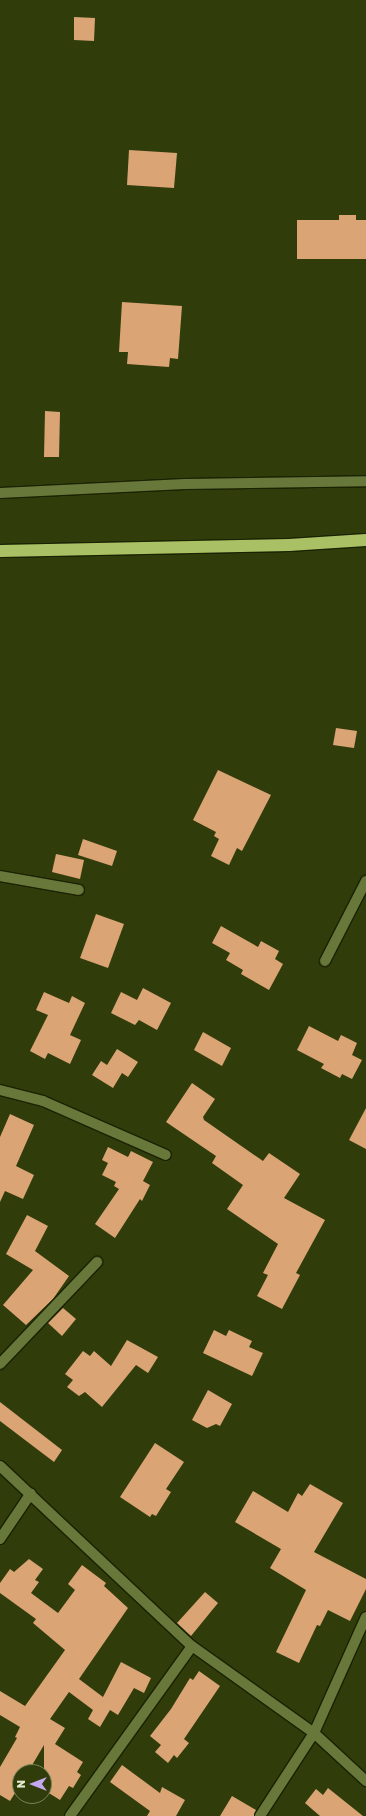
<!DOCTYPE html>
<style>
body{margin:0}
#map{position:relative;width:366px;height:1816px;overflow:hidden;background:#313c0b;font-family:"Golos Text",sans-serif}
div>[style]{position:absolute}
.building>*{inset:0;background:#daa475}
.roads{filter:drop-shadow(1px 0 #1a2202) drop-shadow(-1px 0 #1a2202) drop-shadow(0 1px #1a2202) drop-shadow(0 -1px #1a2202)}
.minor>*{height:10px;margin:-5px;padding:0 5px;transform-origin:5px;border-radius:5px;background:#68783a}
.highway>*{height:12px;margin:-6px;padding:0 6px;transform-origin:6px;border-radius:6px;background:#a9c164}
span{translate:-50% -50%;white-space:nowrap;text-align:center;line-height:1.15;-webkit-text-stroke:4px #313c0b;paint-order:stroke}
.north{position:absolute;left:12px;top:1764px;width:40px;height:40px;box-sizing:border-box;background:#313c0b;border:1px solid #788258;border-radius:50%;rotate:270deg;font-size:11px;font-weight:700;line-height:16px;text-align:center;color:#e2eccb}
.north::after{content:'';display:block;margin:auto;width:14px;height:18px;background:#c4a7f1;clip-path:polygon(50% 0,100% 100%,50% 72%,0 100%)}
</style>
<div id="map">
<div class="building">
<div style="clip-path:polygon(74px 17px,95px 18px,94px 41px,74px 40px)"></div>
<div style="clip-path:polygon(129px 150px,177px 153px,174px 188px,127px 185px)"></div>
<div style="clip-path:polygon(339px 215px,356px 215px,356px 220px,366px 220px,366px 259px,297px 259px,297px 220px,339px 220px)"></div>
<div style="clip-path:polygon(122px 302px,182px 306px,178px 359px,170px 358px,169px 367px,127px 364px,128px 352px,119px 352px)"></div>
<div style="clip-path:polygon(45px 411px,60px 412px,59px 457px,44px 457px)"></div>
<div style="clip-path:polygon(336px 728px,357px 731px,354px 748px,333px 745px)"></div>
<div style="clip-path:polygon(218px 770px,271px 795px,242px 851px,237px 848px,229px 865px,211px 856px,219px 839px,214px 836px,216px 832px,193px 820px)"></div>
<div style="clip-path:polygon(83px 839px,117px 851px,112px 866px,78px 855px)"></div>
<div style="clip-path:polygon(56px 854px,84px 860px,80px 879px,52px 872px)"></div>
<div style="clip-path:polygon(96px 914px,124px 924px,108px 968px,80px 958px)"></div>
<div style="clip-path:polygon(221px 926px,258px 947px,261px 941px,279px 951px,275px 959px,283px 964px,269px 990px,241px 974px,243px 970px,226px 960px,230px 953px,212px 943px)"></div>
<div style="clip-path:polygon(143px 988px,171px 1003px,157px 1030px,139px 1020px,135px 1025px,111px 1013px,121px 992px,137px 1000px)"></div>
<div style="clip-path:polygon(44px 992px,69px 1003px,72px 996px,85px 1003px,70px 1035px,81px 1040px,70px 1064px,48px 1053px,45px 1059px,30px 1051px,48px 1015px,36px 1010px)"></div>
<div style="clip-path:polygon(309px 1026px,338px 1041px,341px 1035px,357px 1043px,352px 1055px,362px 1060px,352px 1079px,342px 1074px,340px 1078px,321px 1068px,324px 1064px,297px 1050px)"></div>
<div style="clip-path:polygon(203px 1032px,231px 1048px,222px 1066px,194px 1050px)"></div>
<div style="clip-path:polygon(117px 1049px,138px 1062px,128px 1077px,122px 1073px,113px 1088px,92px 1075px,101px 1061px,107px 1065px)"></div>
<div style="clip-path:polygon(192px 1083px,215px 1099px,203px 1117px,204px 1120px,263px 1161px,269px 1153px,300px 1174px,284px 1198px,325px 1220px,296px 1273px,300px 1275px,282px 1309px,257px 1296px,268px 1275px,263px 1273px,278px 1244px,227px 1209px,243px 1185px,212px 1163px,216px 1156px,166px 1122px)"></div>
<div style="clip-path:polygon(366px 1108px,366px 1149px,349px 1140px)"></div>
<div style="clip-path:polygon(10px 1114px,34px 1125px,16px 1166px,34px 1175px,23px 1199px,5px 1191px,0 1202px,0 1137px)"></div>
<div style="clip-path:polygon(108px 1147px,128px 1157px,131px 1151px,153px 1162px,143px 1181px,150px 1185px,142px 1201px,140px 1199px,115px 1238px,95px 1224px,119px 1189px,114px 1186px,116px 1182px,102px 1175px,108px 1163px,102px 1160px)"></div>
<div style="clip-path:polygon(27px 1215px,48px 1226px,35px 1251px,69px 1276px,53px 1299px,26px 1325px,3px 1305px,33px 1270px,6px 1254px)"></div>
<div style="clip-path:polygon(63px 1308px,76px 1319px,62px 1336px,48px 1323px)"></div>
<div style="clip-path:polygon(214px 1330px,226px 1336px,229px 1330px,252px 1341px,249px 1347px,263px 1353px,252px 1376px,203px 1353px)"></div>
<div style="clip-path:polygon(127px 1340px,158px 1357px,148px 1373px,136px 1365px,102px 1407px,85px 1392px,79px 1396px,67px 1387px,73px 1380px,65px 1374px,83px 1351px,90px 1356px,94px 1351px,111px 1366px)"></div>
<div style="clip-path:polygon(208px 1390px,232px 1404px,220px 1426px,216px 1424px,207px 1428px,192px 1420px)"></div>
<div style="clip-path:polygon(0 1402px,62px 1450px,54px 1462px,0 1421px)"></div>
<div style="clip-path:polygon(155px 1443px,184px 1462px,166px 1489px,171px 1492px,156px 1516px,152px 1514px,150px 1517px,120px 1497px)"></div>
<div style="clip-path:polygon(310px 1484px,343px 1503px,314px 1552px,366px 1579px,366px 1589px,350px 1621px,328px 1610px,320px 1626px,317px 1625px,299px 1663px,276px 1652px,306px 1590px,270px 1568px,281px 1549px,235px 1522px,253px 1491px,288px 1512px,298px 1493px,302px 1496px)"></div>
<div style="clip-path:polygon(29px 1559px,43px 1569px,35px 1580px,39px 1582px,31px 1593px,58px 1613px,75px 1590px,68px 1584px,82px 1565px,106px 1583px,104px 1586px,128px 1608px,79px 1679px,103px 1697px,121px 1662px,151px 1678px,144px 1693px,134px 1688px,118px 1715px,110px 1710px,100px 1727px,88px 1719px,93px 1710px,69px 1692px,50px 1719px,65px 1728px,55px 1744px,83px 1762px,77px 1772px,81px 1775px,73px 1788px,69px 1786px,60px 1800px,44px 1790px,44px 1745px,28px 1772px,20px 1772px,20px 1785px,10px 1801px,0 1795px,0 1767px,17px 1738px,15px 1737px,20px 1727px,0 1715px,0 1691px,25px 1706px,65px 1650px,33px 1623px,36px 1619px,0 1593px,0 1583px,10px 1569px,14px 1572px)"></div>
<div style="clip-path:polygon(205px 1592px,218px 1603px,191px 1636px,177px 1623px)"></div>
<div style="clip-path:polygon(199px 1671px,220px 1686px,184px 1739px,189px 1743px,177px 1758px,174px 1755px,168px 1763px,155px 1752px,161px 1745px,150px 1736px,171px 1709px,190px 1678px,193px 1680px)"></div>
<div style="clip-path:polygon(122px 1765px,160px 1793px,162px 1787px,185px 1800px,176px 1816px,147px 1816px,150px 1811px,110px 1782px)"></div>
<div style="clip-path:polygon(328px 1788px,363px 1816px,320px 1816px,305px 1803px,316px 1789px,323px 1795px)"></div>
<div style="clip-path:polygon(232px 1796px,256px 1810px,254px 1816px,220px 1816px)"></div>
</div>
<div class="roads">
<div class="minor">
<div style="left:0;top:493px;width:185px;rotate:-2.8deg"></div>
<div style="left:185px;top:484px;width:181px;rotate:-0.9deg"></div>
<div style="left:0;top:876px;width:80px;rotate:10deg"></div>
<div style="left:325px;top:961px;width:90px;rotate:-62.9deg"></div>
<div style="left:0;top:1090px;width:44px;rotate:14.3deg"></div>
<div style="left:43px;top:1101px;width:134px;rotate:23.7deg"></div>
<div style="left:0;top:1364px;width:141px;rotate:-46.4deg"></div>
<div style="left:0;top:1466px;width:263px;rotate:43.2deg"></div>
<div style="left:192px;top:1646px;width:150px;rotate:35.5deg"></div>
<div style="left:314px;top:1733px;width:71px;rotate:42.7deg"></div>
<div style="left:0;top:1539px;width:55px;rotate:-56deg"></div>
<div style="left:70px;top:1816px;width:209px;rotate:-54.3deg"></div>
<div style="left:260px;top:1816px;width:99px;rotate:-57deg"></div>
<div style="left:314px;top:1733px;width:127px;rotate:-65.9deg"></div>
</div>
<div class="highway">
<div style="left:0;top:551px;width:289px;rotate:-1.2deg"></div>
<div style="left:289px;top:545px;width:77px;rotate:-3.7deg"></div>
</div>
</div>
<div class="north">N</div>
</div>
